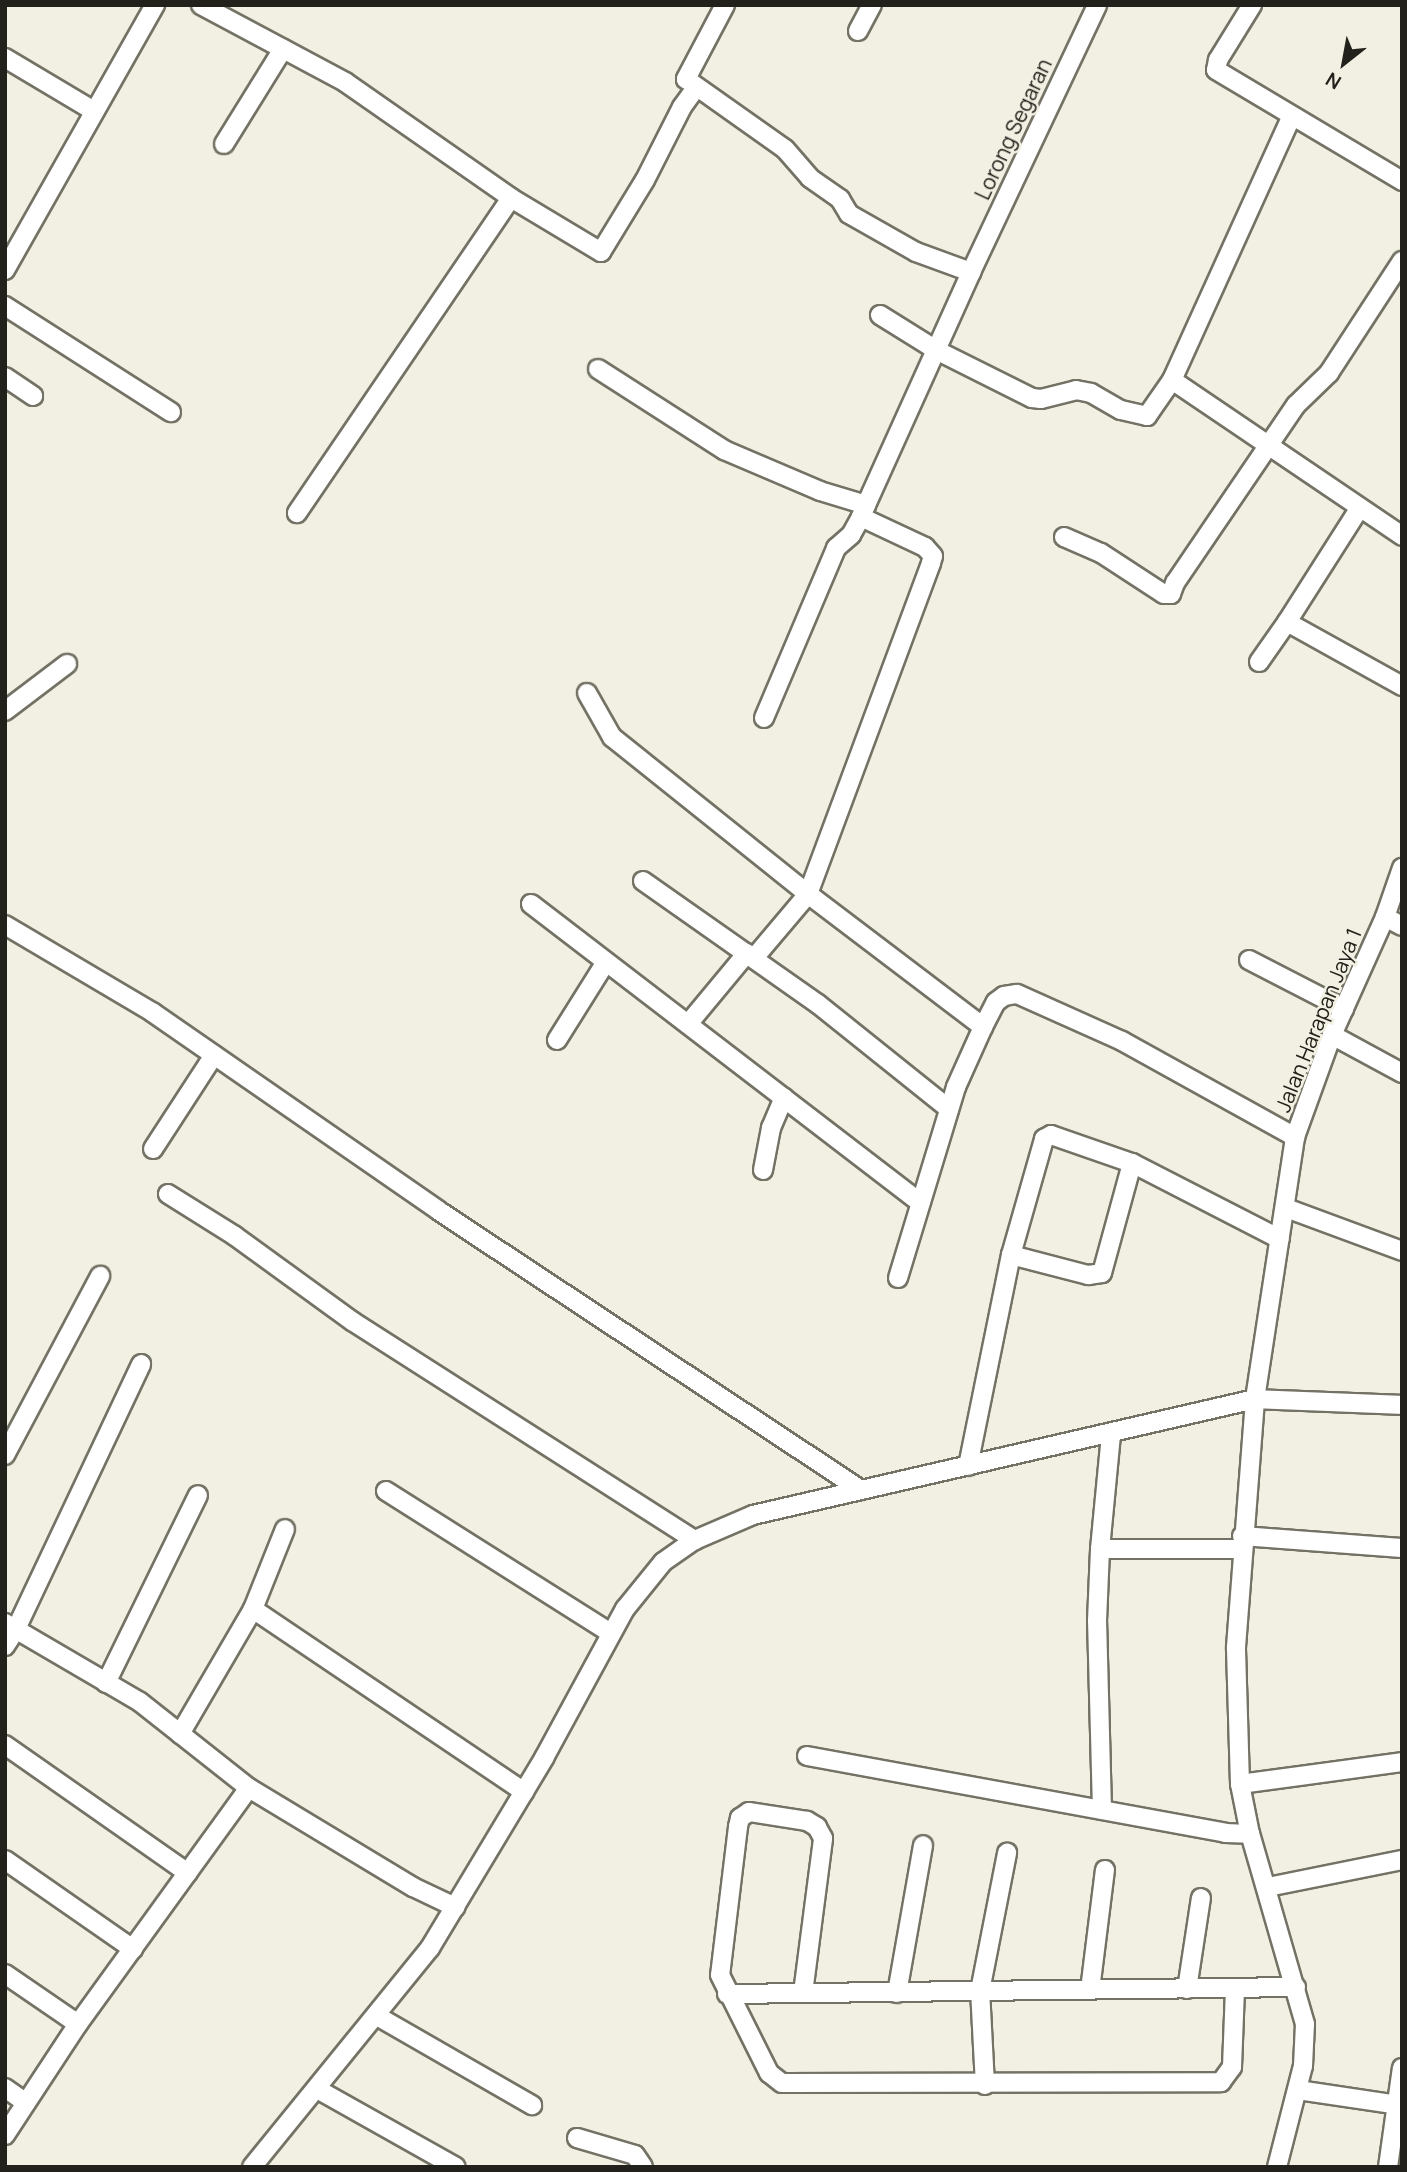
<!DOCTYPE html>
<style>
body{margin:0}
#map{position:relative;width:1407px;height:2172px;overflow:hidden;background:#f2f0e2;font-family:Manrope,sans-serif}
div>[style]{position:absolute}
.roads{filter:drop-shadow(2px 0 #737265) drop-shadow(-2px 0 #737265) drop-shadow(0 2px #737265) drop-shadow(0 -2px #737265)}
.minor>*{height:18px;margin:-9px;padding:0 9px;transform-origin:9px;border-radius:9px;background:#fff}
span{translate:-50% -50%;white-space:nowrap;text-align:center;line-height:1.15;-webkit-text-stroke:5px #f2f0e2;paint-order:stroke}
.street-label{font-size:21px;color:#22211c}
.frame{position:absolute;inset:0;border:7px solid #22211c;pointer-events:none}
.north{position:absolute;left:1309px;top:28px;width:70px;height:70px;-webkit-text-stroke:5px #f2f0e2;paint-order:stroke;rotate:211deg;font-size:19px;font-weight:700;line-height:28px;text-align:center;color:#22211c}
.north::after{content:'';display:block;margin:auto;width:24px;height:32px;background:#22211c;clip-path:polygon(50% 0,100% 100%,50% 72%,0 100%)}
</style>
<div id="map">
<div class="roads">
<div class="minor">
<div style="left:201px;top:5px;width:163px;rotate:28.1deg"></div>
<div style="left:345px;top:82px;width:203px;rotate:34.9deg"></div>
<div style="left:511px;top:198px;width:381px;rotate:124.2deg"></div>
<div style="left:725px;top:5px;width:84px;rotate:117.8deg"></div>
<div style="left:686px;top:79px;width:121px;rotate:35.3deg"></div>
<div style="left:785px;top:149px;width:38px;rotate:49deg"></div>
<div style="left:810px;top:178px;width:37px;rotate:35deg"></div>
<div style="left:840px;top:199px;width:17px;rotate:59deg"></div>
<div style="left:849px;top:214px;width:77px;rotate:29.6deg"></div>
<div style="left:916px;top:252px;width:59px;rotate:20deg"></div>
<div style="left:1252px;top:5px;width:65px;rotate:121.7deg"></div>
<div style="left:1218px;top:60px;width:10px;rotate:101deg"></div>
<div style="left:1216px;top:70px;width:217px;rotate:30.8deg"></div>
<div style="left:858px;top:31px;width:30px;rotate:-62deg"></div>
<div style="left:5px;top:58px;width:104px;rotate:30.8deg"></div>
<div style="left:224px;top:144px;width:112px;rotate:-58.2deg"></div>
<div style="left:511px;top:198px;width:105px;rotate:31deg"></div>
<div style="left:601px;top:252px;width:84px;rotate:-58.6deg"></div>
<div style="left:645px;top:180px;width:82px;rotate:-63.1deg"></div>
<div style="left:682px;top:107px;width:24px;rotate:-54deg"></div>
<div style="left:5px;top:270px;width:305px;rotate:-60.5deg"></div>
<div style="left:5px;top:306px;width:197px;rotate:32.6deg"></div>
<div style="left:880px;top:315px;width:66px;rotate:32deg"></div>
<div style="left:936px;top:350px;width:107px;rotate:26.6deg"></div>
<div style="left:1032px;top:398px;width:9px;rotate:6deg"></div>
<div style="left:1041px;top:399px;width:36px;rotate:-14deg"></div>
<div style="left:1076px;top:390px;width:15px;rotate:11deg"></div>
<div style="left:1091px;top:393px;width:34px;rotate:30deg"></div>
<div style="left:1121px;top:410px;width:27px;rotate:13deg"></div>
<div style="left:1147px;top:416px;width:44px;rotate:-55.2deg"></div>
<div style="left:1172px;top:380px;width:290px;rotate:-65.6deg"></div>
<div style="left:598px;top:369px;width:150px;rotate:32.7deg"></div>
<div style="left:724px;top:450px;width:104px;rotate:23.1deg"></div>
<div style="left:820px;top:491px;width:48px;rotate:16.9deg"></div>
<div style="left:5px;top:377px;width:34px;rotate:34deg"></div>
<div style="left:1172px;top:380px;width:278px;rotate:34.1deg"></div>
<div style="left:1359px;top:509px;width:134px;rotate:122.5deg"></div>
<div style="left:1287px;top:622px;width:132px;rotate:29.1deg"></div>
<div style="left:1064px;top:537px;width:40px;rotate:23.4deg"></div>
<div style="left:1101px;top:553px;width:75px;rotate:33.1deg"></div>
<div style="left:1164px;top:594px;width:7px"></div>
<div style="left:1171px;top:594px;width:12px;rotate:-70deg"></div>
<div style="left:1175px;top:583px;width:215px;rotate:-55.8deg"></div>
<div style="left:1296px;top:405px;width:46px;rotate:-44.1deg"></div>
<div style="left:1329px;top:373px;width:134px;rotate:-56.9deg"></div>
<div style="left:1259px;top:662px;width:49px;rotate:-55deg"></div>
<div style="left:587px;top:693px;width:51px;rotate:60.4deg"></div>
<div style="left:612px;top:737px;width:251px;rotate:38.7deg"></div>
<div style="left:808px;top:894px;width:220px;rotate:37.2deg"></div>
<div style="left:5px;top:711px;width:78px;rotate:-37.2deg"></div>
<div style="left:764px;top:718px;width:185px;rotate:-67deg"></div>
<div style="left:836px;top:548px;width:20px;rotate:-41deg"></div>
<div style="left:851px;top:535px;width:21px;rotate:-61deg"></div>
<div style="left:643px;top:881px;width:214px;rotate:35.1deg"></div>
<div style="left:818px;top:1004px;width:168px;rotate:38.7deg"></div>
<div style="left:531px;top:904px;width:491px;rotate:37.5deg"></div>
<div style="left:1385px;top:917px;width:19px;rotate:28deg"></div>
<div style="left:5px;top:925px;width:171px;rotate:30.6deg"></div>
<div style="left:152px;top:1012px;width:349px;rotate:34.7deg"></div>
<div style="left:439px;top:1211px;width:506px;rotate:33.47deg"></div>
<div style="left:754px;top:958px;width:84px;rotate:-49.8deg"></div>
<div style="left:808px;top:894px;width:353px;rotate:-69.6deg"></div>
<div style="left:931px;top:563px;width:7px;rotate:-74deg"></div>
<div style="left:933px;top:556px;width:12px;rotate:-132deg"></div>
<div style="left:925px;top:547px;width:71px;rotate:-154.9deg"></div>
<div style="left:861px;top:517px;width:13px;rotate:-67deg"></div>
<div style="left:866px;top:505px;width:256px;rotate:-65.7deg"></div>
<div style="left:971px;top:272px;width:295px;rotate:-64.7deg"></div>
<div style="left:1249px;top:960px;width:107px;rotate:27.3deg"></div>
<div style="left:688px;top:1024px;width:92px;rotate:-50.3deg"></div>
<div style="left:1332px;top:1035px;width:80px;rotate:28.5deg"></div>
<div style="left:557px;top:1040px;width:92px;rotate:-57.9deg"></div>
<div style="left:153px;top:1149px;width:112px;rotate:-57deg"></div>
<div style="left:763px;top:1170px;width:43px;rotate:-79.2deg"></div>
<div style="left:771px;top:1128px;width:33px;rotate:-67deg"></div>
<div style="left:168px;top:1194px;width:79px;rotate:32.1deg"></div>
<div style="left:235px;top:1236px;width:145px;rotate:36deg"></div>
<div style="left:352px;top:1321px;width:407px;rotate:32.6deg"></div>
<div style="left:1286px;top:1208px;width:124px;rotate:20.3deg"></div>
<div style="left:1011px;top:1255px;width:80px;rotate:14.6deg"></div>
<div style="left:1088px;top:1275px;width:14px;rotate:-8deg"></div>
<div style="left:1102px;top:1273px;width:114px;rotate:-74.7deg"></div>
<div style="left:898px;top:1278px;width:200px;rotate:-73.1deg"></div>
<div style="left:956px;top:1087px;width:66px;rotate:-65.8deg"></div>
<div style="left:983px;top:1027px;width:28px;rotate:-63deg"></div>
<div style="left:996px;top:1002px;width:10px;rotate:-37deg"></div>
<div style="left:1004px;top:996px;width:13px;rotate:-9deg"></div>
<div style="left:1017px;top:994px;width:115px;rotate:24.1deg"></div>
<div style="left:1122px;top:1041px;width:198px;rotate:29deg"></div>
<div style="left:5px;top:1455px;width:203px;rotate:-62deg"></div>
<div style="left:968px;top:1466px;width:215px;rotate:-78.5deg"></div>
<div style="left:1011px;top:1255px;width:121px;rotate:-74.1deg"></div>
<div style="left:1044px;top:1139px;width:8px;rotate:-30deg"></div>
<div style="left:1051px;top:1135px;width:86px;rotate:19.1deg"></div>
<div style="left:1132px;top:1163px;width:166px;rotate:27.2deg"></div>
<div style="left:386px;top:1491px;width:266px;rotate:32.3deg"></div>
<div style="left:1242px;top:1536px;width:160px;rotate:4.3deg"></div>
<div style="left:1100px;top:1549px;width:142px"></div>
<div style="left:253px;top:1609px;width:86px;rotate:-68.2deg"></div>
<div style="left:5px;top:1623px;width:156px;rotate:30.3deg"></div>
<div style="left:140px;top:1702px;width:139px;rotate:38.3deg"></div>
<div style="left:249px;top:1788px;width:192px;rotate:31.1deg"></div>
<div style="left:413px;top:1887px;width:47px;rotate:25.5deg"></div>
<div style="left:5px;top:1646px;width:20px;rotate:-57deg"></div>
<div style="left:16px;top:1629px;width:293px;rotate:-64.7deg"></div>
<div style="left:106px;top:1683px;width:209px;rotate:-63.9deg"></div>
<div style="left:180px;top:1734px;width:145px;rotate:-59.7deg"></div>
<div style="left:253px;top:1609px;width:327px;rotate:34deg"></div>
<div style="left:5px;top:1745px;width:223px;rotate:35deg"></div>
<div style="left:807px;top:1756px;width:425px;rotate:10.4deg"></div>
<div style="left:1225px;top:1833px;width:25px;rotate:2deg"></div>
<div style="left:1240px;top:1784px;width:163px;rotate:-7.7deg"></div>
<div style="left:1102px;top:1810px;width:189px;rotate:-91.5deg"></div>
<div style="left:1097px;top:1621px;width:72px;rotate:-87.6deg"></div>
<div style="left:1100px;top:1549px;width:116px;rotate:-84.5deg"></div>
<div style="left:5px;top:1860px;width:156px;rotate:34.8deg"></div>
<div style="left:1268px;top:1887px;width:137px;rotate:-11.4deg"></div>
<div style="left:5px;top:1974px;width:88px;rotate:34.4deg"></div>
<div style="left:1187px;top:1989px;width:92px;rotate:-81.3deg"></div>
<div style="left:1090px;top:1990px;width:121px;rotate:-82.9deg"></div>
<div style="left:803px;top:1993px;width:156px;rotate:-82.6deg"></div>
<div style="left:823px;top:1838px;width:13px;rotate:-119deg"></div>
<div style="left:817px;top:1827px;width:12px;rotate:-149deg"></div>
<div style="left:807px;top:1821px;width:59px;rotate:-171.2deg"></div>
<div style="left:749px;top:1812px;width:11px;rotate:146deg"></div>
<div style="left:740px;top:1818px;width:9px;rotate:103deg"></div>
<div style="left:738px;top:1827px;width:149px;rotate:96.9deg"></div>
<div style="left:720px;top:1975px;width:110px;rotate:63.4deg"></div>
<div style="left:769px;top:2073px;width:16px;rotate:38deg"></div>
<div style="left:782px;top:2083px;width:439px;rotate:-0.1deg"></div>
<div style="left:1221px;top:2082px;width:19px;rotate:-54deg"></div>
<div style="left:1232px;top:2067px;width:78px;rotate:-87.8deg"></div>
<div style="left:897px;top:1993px;width:150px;rotate:-80deg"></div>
<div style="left:727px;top:1994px;width:569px;rotate:-0.7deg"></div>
<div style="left:377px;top:2016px;width:179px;rotate:29.9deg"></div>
<div style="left:985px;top:2085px;width:94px;rotate:-93deg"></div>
<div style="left:980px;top:1991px;width:141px;rotate:-78.9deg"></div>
<div style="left:5px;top:2088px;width:24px;rotate:35deg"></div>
<div style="left:317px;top:2089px;width:159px;rotate:29.3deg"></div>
<div style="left:1298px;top:2090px;width:101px;rotate:8.5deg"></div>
<div style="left:5px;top:2135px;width:133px;rotate:-56.7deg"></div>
<div style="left:78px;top:2024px;width:291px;rotate:-54.1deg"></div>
<div style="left:577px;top:2138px;width:60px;rotate:16.3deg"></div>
<div style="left:635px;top:2155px;width:14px;rotate:56deg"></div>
<div style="left:252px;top:2167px;width:282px;rotate:-50.9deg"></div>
<div style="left:430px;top:1948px;width:222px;rotate:-59deg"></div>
<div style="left:544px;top:1758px;width:170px;rotate:-61.5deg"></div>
<div style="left:625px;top:1609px;width:60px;rotate:-51deg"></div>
<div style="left:663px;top:1562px;width:39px;rotate:-35deg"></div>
<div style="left:695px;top:1540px;width:63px;rotate:-23.3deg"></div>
<div style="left:753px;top:1515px;width:515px;rotate:-13.01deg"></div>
<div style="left:1255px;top:1399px;width:147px;rotate:2.3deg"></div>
<div style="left:1277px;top:2167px;width:104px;rotate:-75.6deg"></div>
<div style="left:1303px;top:2066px;width:42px;rotate:-87.3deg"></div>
<div style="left:1305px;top:2024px;width:198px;rotate:-106.1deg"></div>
<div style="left:1250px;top:1834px;width:51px;rotate:-101.3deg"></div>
<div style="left:1240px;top:1784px;width:137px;rotate:-91.7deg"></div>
<div style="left:1236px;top:1647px;width:249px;rotate:-85.6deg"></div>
<div style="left:1255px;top:1399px;width:265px;rotate:-81.3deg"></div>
<div style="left:1295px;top:1137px;width:109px;rotate:-70.1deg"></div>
<div style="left:1332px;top:1035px;width:129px;rotate:-65.8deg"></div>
<div style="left:1385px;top:917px;width:52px;rotate:-70.9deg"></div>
<div style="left:1388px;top:2167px;width:100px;rotate:-82deg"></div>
</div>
</div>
<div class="street-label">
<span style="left:1013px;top:129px;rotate:-65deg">Lorong Segaran</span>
<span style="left:1318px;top:1020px;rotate:-68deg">Jalan Harapan Jaya 1</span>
</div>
<div class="frame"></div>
<div class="north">N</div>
</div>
